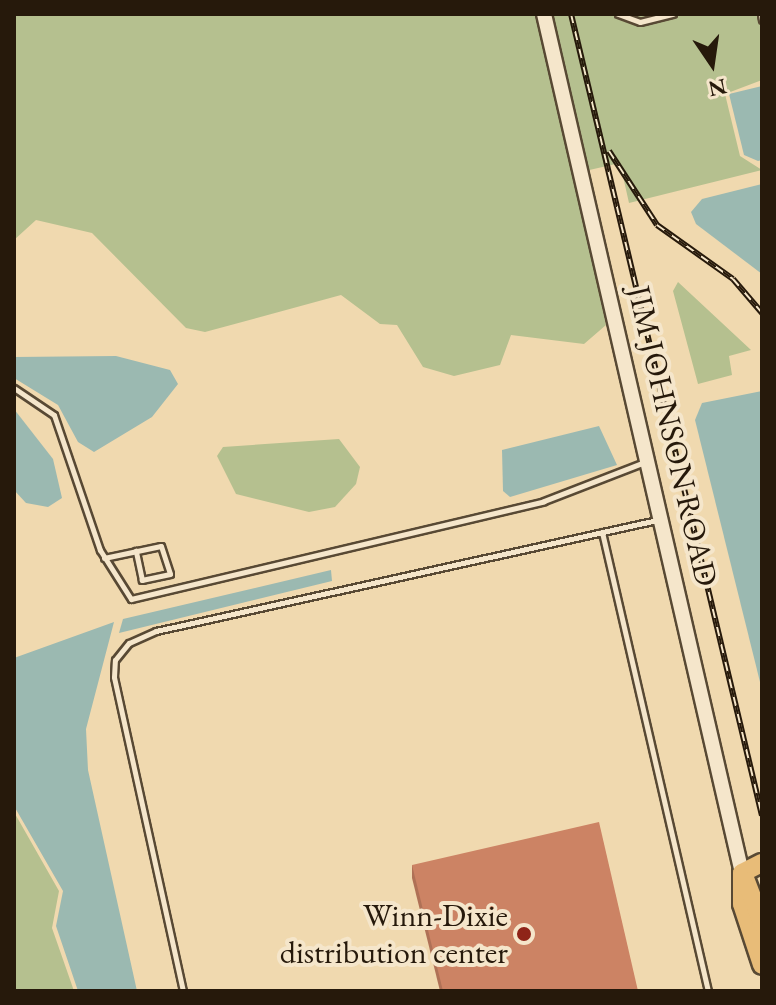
<!DOCTYPE html>
<style>
body{margin:0}
#map{position:relative;width:776px;height:1005px;overflow:hidden;background:#f0d9af;font-family:"EB Garamond",serif}
div>[style]{position:absolute}
.green>*{inset:0;background:#b5c08f}
.water>*{inset:0;background:#9bb9b1}
.roads{filter:drop-shadow(2px 0 #584934) drop-shadow(-2px 0 #584934) drop-shadow(0 2px #584934) drop-shadow(0 -2px #584934)}
.service>*{height:5px;margin:-2.5px;padding:0 2.5px;transform-origin:2.5px;border-radius:2.5px;background:#f5e6cb}
.tertiary>*{height:14px;margin:-7px;padding:0 7px;transform-origin:7px;border-radius:7px;background:#f5e6cb}
.primary>*{height:18px;margin:-9px;padding:0 9px;transform-origin:9px;border-radius:9px;background:#e8bc78}
.rail>*{height:6px;margin-top:-3px;transform-origin:0;background:repeating-linear-gradient(90deg,#f5e6cb 0 9px,#26190b 0 18px);box-sizing:border-box;border-block:2px solid #26190b}
.wall>*{inset:0;background:#af7156}
.building>*{inset:0;background:#cc8364}
.dots>*{width:22px;height:22px;translate:-50% -50%;box-sizing:border-box;border:4px solid #f5e6cb;border-radius:50%}
span{translate:-50% -50%;white-space:nowrap;text-align:center;line-height:1.15;-webkit-text-stroke:8px #f5e6cb;paint-order:stroke}
.street-label{font-size:32px;color:#26190b}
.poi-label{font-size:32px;color:#26190b}
.right{translate:-100% -50%;text-align:right}
.frame{position:absolute;inset:0;border:16px solid #26190b;pointer-events:none}
.north{position:absolute;left:672px;top:24px;width:80px;height:80px;-webkit-text-stroke:6px #f5e6cb;paint-order:stroke;rotate:167deg;font-size:22px;font-weight:700;line-height:32px;text-align:center;color:#26190b}
.north::after{content:'';display:block;margin:auto;width:28px;height:36px;background:#26190b;clip-path:polygon(50% 0,100% 100%,50% 72%,0 100%)}
</style>
<div id="map">
<div class="green">
<div style="clip-path:polygon(14px 14px,539px 14px,606px 325px,584px 344px,511px 335px,500px 365px,454px 376px,423px 367px,397px 325px,380px 324px,341px 295px,205px 332px,186px 328px,92px 233px,36px 220px,14px 240px)"></div>
<div style="clip-path:polygon(549px 14px,762px 14px,762px 80px,725px 94px,740px 156px,762px 170px,629px 203px,620px 163px,585px 171px)"></div>
<div style="clip-path:polygon(678px 282px,751px 350px,729px 356px,732px 375px,698px 384px,673px 291px)"></div>
<div style="clip-path:polygon(339px 439px,360px 467px,356px 484px,335px 507px,309px 512px,236px 494px,217px 456px,223px 447px)"></div>
<div style="clip-path:polygon(14px 812px,59px 891px,52px 928px,74px 991px,14px 991px)"></div>
</div>
<div class="water">
<div style="clip-path:polygon(762px 86px,762px 160px,758px 161px,744px 155px,729px 94px)"></div>
<div style="clip-path:polygon(762px 184px,762px 274px,696px 224px,691px 212px,702px 199px)"></div>
<div style="clip-path:polygon(116px 356px,170px 370px,178px 384px,152px 417px,94px 452px,78px 442px,58px 405px,14px 378px,14px 357px)"></div>
<div style="clip-path:polygon(762px 391px,762px 690px,695px 420px,702px 403px)"></div>
<div style="clip-path:polygon(14px 409px,53px 459px,62px 498px,48px 507px,26px 503px,14px 490px)"></div>
<div style="clip-path:polygon(599px 426px,617px 465px,510px 497px,503px 491px,502px 450px)"></div>
<div style="clip-path:polygon(331px 570px,332px 581px,119px 633px,123px 619px)"></div>
<div style="clip-path:polygon(114px 622px,86px 729px,88px 770px,137px 991px,78px 991px,56px 926px,63px 891px,14px 806px,14px 658px)"></div>
</div>
<div class="roads">
<div class="service">
<div style="left:618px;top:14px;width:23px;rotate:20deg"></div>
<div style="left:640px;top:22px;width:34px;rotate:-14deg"></div>
<div style="left:761px;top:14px;width:6px;rotate:81deg"></div>
<div style="left:14px;top:388px;width:48px;rotate:34deg"></div>
<div style="left:54px;top:415px;width:143px;rotate:71.2deg"></div>
<div style="left:100px;top:550px;width:58px;rotate:57.7deg"></div>
<div style="left:131px;top:599px;width:424px;rotate:-13.3deg"></div>
<div style="left:544px;top:501px;width:110px;rotate:-21.2deg"></div>
<div style="left:602px;top:532px;width:471px;rotate:77deg"></div>
<div style="left:104px;top:558px;width:58px;rotate:-11.9deg"></div>
<div style="left:161px;top:546px;width:29px;rotate:72deg"></div>
<div style="left:170px;top:574px;width:29px;rotate:168deg"></div>
<div style="left:142px;top:580px;width:30px;rotate:-102deg"></div>
<div style="left:183px;top:991px;width:321px;rotate:-102.4deg"></div>
<div style="left:114px;top:677px;width:17px;rotate:-87deg"></div>
<div style="left:115px;top:660px;width:22px;rotate:-51deg"></div>
<div style="left:129px;top:643px;width:30px;rotate:-24deg"></div>
<div style="left:156px;top:631px;width:513px;rotate:-12.49deg"></div>
</div>
<div class="tertiary">
<div style="left:544px;top:14px;width:882px;rotate:77.02deg"></div>
</div>
<div class="primary">
<div style="left:742px;top:873px;width:31px;rotate:90deg"></div>
<div style="left:742px;top:904px;width:64px;rotate:71.8deg"></div>
<div style="left:742px;top:873px;width:22px;rotate:-27deg"></div>
<div style="left:746px;top:881px;width:45px;rotate:69.1deg"></div>
</div>
</div>
<div class="rail">
<div style="left:571px;top:14px;width:824px;rotate:76.6deg"></div>
<div style="left:609px;top:151px;width:88px;rotate:57deg"></div>
<div style="left:657px;top:225px;width:93px;rotate:35.4deg"></div>
<div style="left:733px;top:279px;width:45px;rotate:49.5deg"></div>
</div>
<div class="wall">
<div style="clip-path:polygon(412px 865px,638px 991px,440px 991px,412px 878px)"></div>
</div>
<div class="building">
<div style="clip-path:polygon(599px 822px,638px 991px,443px 991px,412px 865px)"></div>
</div>
<div class="dots">
<div style="left:524px;top:934px;background:#8f2418"></div>
</div>
<div class="street-label">
<span style="left:673px;top:436px;rotate:77deg">JIM JOHNSON ROAD</span>
</div>
<div class="poi-label">
<span class="right" style="left:508px;top:934px">Winn-Dixie<br>distribution center</span>
</div>
<div class="frame"></div>
<div class="north">N</div>
</div>
